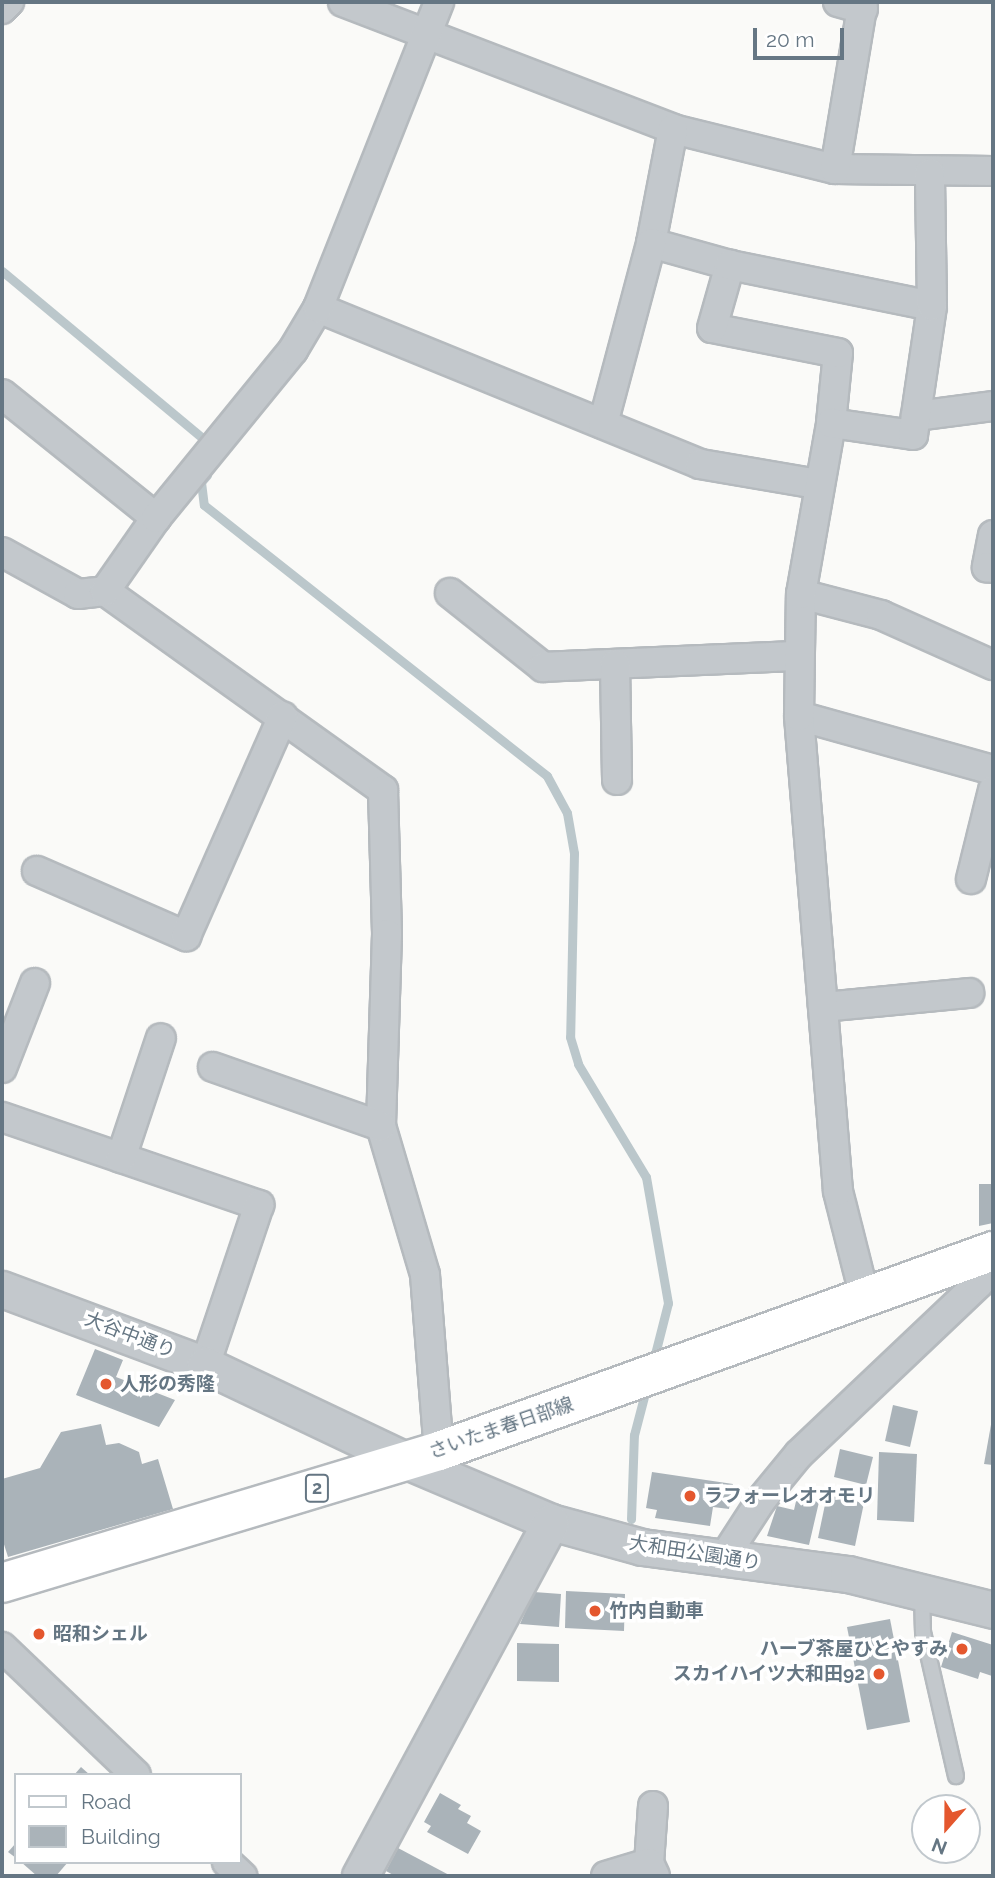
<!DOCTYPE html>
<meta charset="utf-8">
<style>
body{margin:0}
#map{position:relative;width:995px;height:1878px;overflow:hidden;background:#fafaf8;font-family:Raleway,"Noto Sans JP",sans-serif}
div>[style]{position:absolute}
.stream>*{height:9px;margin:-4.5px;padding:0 4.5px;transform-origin:4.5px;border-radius:4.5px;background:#bbc7cb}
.building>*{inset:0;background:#aab3b9}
.roads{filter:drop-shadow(2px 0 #b5babe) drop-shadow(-2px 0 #b5babe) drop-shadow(0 2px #b5babe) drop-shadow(0 -2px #b5babe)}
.service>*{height:14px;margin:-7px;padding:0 7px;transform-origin:7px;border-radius:7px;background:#c3c8cc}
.minor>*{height:28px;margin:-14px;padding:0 14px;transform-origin:14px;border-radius:14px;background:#c3c8cc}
.tertiary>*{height:35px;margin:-17.5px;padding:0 17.5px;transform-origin:17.5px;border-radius:17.5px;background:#c3c8cc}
.primary>*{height:38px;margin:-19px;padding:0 19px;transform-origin:19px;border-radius:19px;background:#fff}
.dots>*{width:19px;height:19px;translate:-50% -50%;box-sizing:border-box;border:4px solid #fff;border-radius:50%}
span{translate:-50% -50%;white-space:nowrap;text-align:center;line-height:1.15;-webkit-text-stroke:7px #fff;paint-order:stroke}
.shield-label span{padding:2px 5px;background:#fff;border:2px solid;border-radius:5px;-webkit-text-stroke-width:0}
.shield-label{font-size:18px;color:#657683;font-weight:700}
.street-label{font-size:19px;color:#657683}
.poi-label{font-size:19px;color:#657683;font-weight:700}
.left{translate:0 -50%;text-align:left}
.right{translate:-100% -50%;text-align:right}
.frame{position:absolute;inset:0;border:4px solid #657683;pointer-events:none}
.legend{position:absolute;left:14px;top:1773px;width:228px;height:91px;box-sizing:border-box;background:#fff;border:2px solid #c1c8cd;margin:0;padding:9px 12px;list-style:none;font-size:21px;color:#657683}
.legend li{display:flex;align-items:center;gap:14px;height:35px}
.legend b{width:35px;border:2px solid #c1c8cd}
.north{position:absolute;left:911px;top:1794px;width:70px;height:70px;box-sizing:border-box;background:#fff;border:2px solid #c1c8cd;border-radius:50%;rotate:201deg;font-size:19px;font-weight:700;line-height:28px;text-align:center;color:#657683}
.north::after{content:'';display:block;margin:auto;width:24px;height:32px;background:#e4572e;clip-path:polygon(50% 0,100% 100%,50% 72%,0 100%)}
.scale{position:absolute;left:753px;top:28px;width:91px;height:32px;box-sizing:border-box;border:4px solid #657683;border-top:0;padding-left:9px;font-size:21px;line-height:24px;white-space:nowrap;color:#657683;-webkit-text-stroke:5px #fff;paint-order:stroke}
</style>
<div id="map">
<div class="stream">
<div style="left:2px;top:271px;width:273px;rotate:39.8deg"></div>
<div style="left:207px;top:475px;width:9px;rotate:131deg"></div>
<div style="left:201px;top:482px;width:23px;rotate:83deg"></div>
<div style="left:204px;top:505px;width:437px;rotate:38.3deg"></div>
<div style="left:547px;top:776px;width:42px;rotate:61.6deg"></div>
<div style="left:567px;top:813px;width:41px;rotate:80.1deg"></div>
<div style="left:574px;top:853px;width:184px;rotate:91.2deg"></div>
<div style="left:570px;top:1037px;width:28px;rotate:73deg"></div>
<div style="left:578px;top:1064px;width:132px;rotate:59deg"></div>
<div style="left:646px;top:1177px;width:128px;rotate:80.1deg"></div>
<div style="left:668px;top:1303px;width:61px;rotate:104.3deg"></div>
<div style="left:631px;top:1519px;width:84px;rotate:-88deg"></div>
<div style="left:634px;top:1435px;width:48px;rotate:-75.4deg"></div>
</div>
<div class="building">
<div style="clip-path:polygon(979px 1184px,993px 1184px,993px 1223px,979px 1226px)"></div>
<div style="clip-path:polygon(95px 1349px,123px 1360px,116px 1377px,175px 1400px,159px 1427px,76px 1395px)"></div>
<div style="clip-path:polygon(893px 1405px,918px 1411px,910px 1447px,885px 1441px)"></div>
<div style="clip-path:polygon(992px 1419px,993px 1419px,993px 1465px,984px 1464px)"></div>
<div style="clip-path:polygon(101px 1424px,106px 1445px,119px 1443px,139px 1452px,142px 1464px,158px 1459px,173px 1509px,8px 1557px,2px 1538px,2px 1479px,40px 1468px,61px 1432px)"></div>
<div style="clip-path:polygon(840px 1449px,873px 1457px,866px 1485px,834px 1477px)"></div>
<div style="clip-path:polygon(879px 1452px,917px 1454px,914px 1522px,877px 1520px)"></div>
<div style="clip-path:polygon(652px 1472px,733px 1484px,729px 1509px,713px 1507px,710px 1526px,655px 1518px,657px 1510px,646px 1508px)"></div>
<div style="clip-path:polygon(827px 1495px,864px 1503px,855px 1546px,818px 1538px)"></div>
<div style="clip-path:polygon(797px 1497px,819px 1502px,809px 1545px,767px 1536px,777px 1506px,794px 1510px)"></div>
<div style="clip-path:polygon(566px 1591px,625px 1594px,624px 1631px,565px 1628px)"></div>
<div style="clip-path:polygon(534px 1592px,561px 1594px,559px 1627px,520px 1624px)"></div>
<div style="clip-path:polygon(890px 1619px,910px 1722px,867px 1730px,847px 1627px)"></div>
<div style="clip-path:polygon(952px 1632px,993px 1645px,992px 1676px,980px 1672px,978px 1679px,941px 1667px)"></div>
<div style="clip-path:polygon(517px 1643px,559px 1644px,559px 1682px,517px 1681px)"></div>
<div style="clip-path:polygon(81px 1767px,90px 1775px,74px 1775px)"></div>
<div style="clip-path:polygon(440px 1793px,461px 1805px,458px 1809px,471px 1816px,467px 1823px,481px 1831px,468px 1854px,427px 1832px,431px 1826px,424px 1822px)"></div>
<div style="clip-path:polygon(16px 1843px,16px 1858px,8px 1852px)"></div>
<div style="clip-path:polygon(398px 1848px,451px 1876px,395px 1876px,386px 1871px)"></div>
<div style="clip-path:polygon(21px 1862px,68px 1862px,56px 1876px,37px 1876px)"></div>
</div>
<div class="roads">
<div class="service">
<div style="left:922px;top:1592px;width:40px;rotate:88.6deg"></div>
<div style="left:923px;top:1632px;width:148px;rotate:77.1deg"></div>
</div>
<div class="minor">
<div style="left:343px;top:2px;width:354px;rotate:21deg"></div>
<div style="left:673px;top:129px;width:167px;rotate:13.9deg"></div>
<div style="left:835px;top:169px;width:158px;rotate:0.7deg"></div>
<div style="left:838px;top:2px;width:26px;rotate:16deg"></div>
<div style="left:2px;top:9px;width:10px;rotate:-45deg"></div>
<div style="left:673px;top:129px;width:116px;rotate:100.9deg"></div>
<div style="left:651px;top:243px;width:82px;rotate:15.6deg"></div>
<div style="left:835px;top:169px;width:169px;rotate:-80.5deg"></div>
<div style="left:318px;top:308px;width:413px;rotate:22.2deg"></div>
<div style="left:700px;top:464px;width:119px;rotate:9.7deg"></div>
<div style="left:2px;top:394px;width:198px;rotate:38.8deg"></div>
<div style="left:916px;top:416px;width:78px;rotate:-7.4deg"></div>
<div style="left:831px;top:423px;width:70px;rotate:-84.3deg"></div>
<div style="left:838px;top:353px;width:128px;rotate:-168.8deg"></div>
<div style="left:712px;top:328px;width:66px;rotate:-74.1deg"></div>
<div style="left:730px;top:265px;width:206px;rotate:11.5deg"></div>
<div style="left:603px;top:424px;width:187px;rotate:-75.1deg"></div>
<div style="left:993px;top:535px;width:33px;rotate:101deg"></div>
<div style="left:987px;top:567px;width:6px;rotate:9deg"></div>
<div style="left:2px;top:552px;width:87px;rotate:28.9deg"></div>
<div style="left:78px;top:594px;width:27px;rotate:-6deg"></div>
<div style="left:105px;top:591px;width:342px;rotate:35.6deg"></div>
<div style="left:383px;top:790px;width:144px;rotate:88.4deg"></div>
<div style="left:387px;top:934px;width:192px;rotate:91.8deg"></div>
<div style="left:381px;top:1126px;width:155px;rotate:73.5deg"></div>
<div style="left:425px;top:1275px;width:177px;rotate:85.5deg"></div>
<div style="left:105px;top:591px;width:89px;rotate:-55.1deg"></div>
<div style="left:156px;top:518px;width:217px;rotate:-50.8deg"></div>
<div style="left:293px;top:350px;width:49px;rotate:-59.2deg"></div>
<div style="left:318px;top:308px;width:329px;rotate:-68.4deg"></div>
<div style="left:450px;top:593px;width:119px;rotate:38.5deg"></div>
<div style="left:543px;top:667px;width:255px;rotate:-2.5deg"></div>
<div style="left:801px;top:594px;width:83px;rotate:14.7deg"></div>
<div style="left:881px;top:615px;width:123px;rotate:24.1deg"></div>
<div style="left:615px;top:664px;width:116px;rotate:89deg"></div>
<div style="left:799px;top:716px;width:201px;rotate:15.6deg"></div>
<div style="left:37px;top:871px;width:163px;rotate:23.6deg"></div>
<div style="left:186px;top:936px;width:240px;rotate:-66.2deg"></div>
<div style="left:971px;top:879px;width:92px;rotate:-76.1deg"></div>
<div style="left:823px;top:1007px;width:147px;rotate:-5.5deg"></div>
<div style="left:213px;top:1067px;width:178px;rotate:19.4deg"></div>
<div style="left:2px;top:1068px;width:91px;rotate:-68.8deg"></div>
<div style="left:2px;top:1117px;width:272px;rotate:18.9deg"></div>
<div style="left:259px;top:1205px;width:169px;rotate:108.6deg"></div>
<div style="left:121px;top:1158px;width:126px;rotate:-71.6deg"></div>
<div style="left:865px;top:1298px;width:110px;rotate:-104.2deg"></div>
<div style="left:838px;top:1191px;width:477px;rotate:-94.7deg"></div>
<div style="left:799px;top:716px;width:122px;rotate:-89.1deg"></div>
<div style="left:801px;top:594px;width:174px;rotate:-80deg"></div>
<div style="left:831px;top:423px;width:83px;rotate:8.3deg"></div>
<div style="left:913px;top:435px;width:130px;rotate:-81.6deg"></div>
<div style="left:932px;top:306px;width:133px;rotate:-90.9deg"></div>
<div style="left:723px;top:1559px;width:72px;rotate:-57deg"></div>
<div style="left:762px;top:1499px;width:58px;rotate:-50.6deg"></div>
<div style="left:799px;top:1454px;width:248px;rotate:-43.5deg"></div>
<div style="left:979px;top:1283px;width:24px;rotate:-55deg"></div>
<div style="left:2px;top:1647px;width:185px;rotate:43.7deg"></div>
<div style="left:653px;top:1806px;width:57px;rotate:94deg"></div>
<div style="left:649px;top:1863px;width:14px;rotate:65deg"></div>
<div style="left:227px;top:1862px;width:21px;rotate:43deg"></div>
<div style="left:606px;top:1876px;width:45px;rotate:-16.8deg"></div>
</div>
<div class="tertiary">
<div style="left:2px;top:1289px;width:217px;rotate:20.5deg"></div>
<div style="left:205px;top:1365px;width:224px;rotate:25.4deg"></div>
<div style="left:407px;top:1461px;width:156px;rotate:23deg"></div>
<div style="left:551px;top:1522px;width:94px;rotate:15.4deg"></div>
<div style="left:642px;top:1547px;width:208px;rotate:7.5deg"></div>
<div style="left:848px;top:1574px;width:149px;rotate:13.9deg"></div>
<div style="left:360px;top:1876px;width:402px;rotate:-61.7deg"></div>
</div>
<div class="primary">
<div style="left:2px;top:1583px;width:457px;rotate:-16.8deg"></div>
<div style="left:439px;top:1451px;width:589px;rotate:-19.85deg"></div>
</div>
</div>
<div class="dots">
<div style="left:106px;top:1384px;background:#e4572e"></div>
<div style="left:690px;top:1496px;background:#e4572e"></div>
<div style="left:595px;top:1611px;background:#e4572e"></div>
<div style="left:39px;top:1634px;background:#e4572e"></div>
<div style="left:962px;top:1649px;background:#e4572e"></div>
<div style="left:879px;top:1674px;background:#e4572e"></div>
</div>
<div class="shield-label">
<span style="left:317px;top:1488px">2</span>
</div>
<div class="street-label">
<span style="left:130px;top:1335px;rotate:21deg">大谷中通り</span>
<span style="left:501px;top:1428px;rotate:-19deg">さいたま春日部線</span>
<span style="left:695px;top:1553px;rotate:9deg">大和田公園通り</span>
</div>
<div class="poi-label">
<span class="left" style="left:120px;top:1384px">人形の秀隆</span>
<span class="left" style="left:704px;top:1496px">ラフォーレオオモリ</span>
<span class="left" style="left:609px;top:1611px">竹内自動車</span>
<span class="left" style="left:53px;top:1634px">昭和シェル</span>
<span class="right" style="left:948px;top:1649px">ハーブ茶屋ひとやすみ</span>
<span class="right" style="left:865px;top:1674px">スカイハイツ大和田92</span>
</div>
<div class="frame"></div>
<ul class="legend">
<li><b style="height:9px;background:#fff"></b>Road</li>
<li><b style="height:19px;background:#aab3b9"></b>Building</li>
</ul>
<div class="north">N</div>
<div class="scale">20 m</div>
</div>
